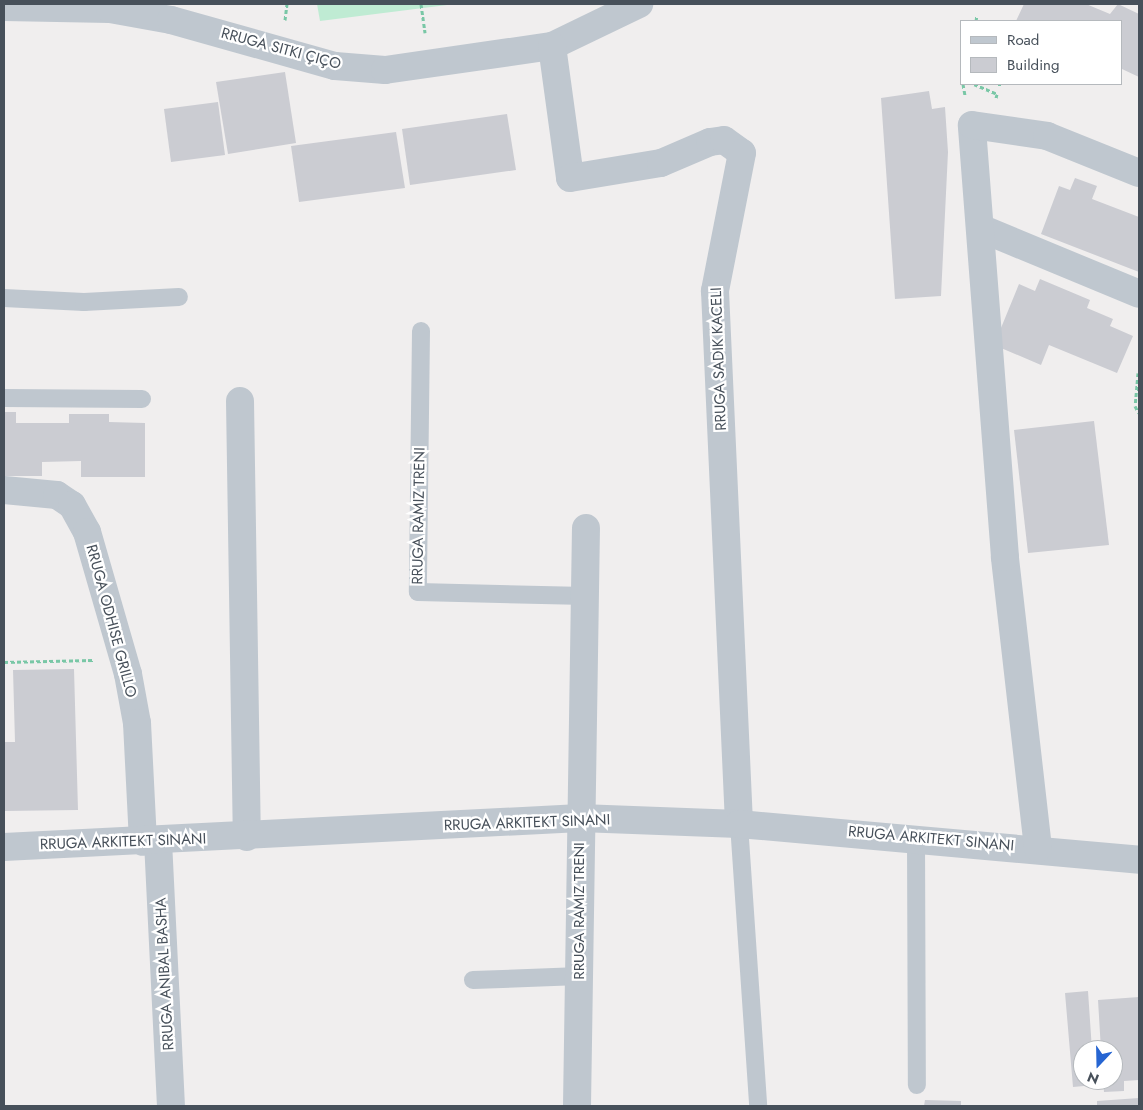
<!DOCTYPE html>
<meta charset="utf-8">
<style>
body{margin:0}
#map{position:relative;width:1143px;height:1110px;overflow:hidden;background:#f0eeee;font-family:Jost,sans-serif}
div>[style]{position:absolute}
.green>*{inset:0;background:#bfebd3}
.building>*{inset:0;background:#cbccd2}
.path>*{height:3px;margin-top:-1.5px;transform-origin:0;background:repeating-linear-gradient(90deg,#79c7a6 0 4px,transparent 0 6.5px)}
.service>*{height:18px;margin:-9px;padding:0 9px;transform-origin:9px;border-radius:9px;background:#bfc7cf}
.minor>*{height:28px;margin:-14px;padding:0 14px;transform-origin:14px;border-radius:14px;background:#bfc7cf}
span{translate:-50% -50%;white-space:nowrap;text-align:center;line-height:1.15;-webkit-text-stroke:4.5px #fff;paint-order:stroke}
.street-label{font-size:15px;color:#47505a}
.frame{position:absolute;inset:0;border:5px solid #47505a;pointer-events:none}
.legend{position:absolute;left:960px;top:20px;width:162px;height:65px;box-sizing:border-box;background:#fff;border:1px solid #b5b9bd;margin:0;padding:6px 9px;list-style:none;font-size:15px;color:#47505a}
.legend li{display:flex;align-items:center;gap:10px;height:25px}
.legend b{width:25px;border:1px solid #b5b9bd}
.north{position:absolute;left:1073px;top:1040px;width:50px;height:50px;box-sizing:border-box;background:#fff;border:1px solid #b5b9bd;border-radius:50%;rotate:201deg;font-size:14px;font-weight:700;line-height:20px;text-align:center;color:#47505a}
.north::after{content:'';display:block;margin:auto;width:18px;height:22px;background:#2665d2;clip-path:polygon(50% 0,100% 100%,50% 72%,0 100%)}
</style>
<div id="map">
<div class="green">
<div style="clip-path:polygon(317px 4px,455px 4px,320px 21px)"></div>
</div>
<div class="building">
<div style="clip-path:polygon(1024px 4px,1086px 4px,1110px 14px,1118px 4px,1139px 14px,1139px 77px,1122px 69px,1122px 21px,1016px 21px)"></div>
<div style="clip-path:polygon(285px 72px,296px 143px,228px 154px,216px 82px)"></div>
<div style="clip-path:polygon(929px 91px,932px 109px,945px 107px,948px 152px,941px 296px,895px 299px,881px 98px)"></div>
<div style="clip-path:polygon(218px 102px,225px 155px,171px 162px,164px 109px)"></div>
<div style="clip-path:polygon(507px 114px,516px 170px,410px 185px,402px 129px)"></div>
<div style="clip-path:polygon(396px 132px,405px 188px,299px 202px,291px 146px)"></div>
<div style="clip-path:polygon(1075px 178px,1097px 186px,1092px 199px,1139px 217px,1139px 272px,1041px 234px,1059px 186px,1070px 190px)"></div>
<div style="clip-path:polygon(1040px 279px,1090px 300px,1087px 308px,1113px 319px,1110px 326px,1133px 336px,1117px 373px,1049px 345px,1041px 365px,994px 345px,1019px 284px,1035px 291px)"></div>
<div style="clip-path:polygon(4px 412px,16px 412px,16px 423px,69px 423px,69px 414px,109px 414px,109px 422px,145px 423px,145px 477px,81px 477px,81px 461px,42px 462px,42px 476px,4px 476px)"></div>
<div style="clip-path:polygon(1094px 421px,1109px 545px,1028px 553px,1014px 430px)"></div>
<div style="clip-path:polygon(74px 669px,78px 810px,4px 811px,4px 742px,15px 742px,13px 670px)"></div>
<div style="clip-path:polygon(1088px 991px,1092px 1050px,1083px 1050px,1083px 1080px,1095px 1080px,1095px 1085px,1073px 1087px,1065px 993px)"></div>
<div style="clip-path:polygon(1139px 997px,1139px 1080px,1124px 1081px,1124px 1091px,1104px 1092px,1103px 1080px,1113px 1080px,1113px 1050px,1101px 1050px,1098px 1000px)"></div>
<div style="clip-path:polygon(1139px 1098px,1139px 1106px,1097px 1106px,1097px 1101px)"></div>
<div style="clip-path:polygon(925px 1100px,961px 1101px,961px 1106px,924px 1106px)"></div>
</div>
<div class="path">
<div style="left:421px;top:4px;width:29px;rotate:82deg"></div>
<div style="left:285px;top:20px;width:16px;rotate:-83deg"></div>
<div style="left:976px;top:21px;width:6px;rotate:-81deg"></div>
<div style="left:963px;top:84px;width:11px;rotate:80deg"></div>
<div style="left:974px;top:84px;width:25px;rotate:23deg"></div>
<div style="left:997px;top:94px;width:4px;rotate:104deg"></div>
<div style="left:998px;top:84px;width:3px"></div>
<div style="left:1138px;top:373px;width:33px;rotate:95deg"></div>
<div style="left:1135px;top:406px;width:8px;rotate:60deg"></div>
<div style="left:4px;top:662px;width:89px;rotate:-1.3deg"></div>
</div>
<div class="service">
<div style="left:4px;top:298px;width:80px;rotate:2.9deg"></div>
<div style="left:84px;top:302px;width:95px;rotate:-3deg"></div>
<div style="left:421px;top:331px;width:261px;rotate:90.7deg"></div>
<div style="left:418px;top:592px;width:168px;rotate:1.4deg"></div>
<div style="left:4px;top:398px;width:138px;rotate:0.4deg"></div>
<div style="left:739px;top:824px;width:283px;rotate:86.1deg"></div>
<div style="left:916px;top:838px;width:247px;rotate:89.8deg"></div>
<div style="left:473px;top:980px;width:107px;rotate:-2.1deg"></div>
</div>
<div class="minor">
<div style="left:4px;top:7px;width:106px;rotate:1.1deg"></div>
<div style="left:110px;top:9px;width:62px;rotate:10.2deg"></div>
<div style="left:171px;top:20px;width:170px;rotate:15.7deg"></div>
<div style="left:335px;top:66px;width:50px;rotate:4.6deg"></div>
<div style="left:385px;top:70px;width:169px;rotate:-8.2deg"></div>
<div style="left:552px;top:46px;width:97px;rotate:-25.8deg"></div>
<div style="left:552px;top:46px;width:133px;rotate:82.2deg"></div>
<div style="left:570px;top:178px;width:92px;rotate:-9.4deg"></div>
<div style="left:661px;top:163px;width:53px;rotate:-23.2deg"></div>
<div style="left:710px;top:142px;width:14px;rotate:-8deg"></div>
<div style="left:724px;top:140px;width:22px;rotate:36deg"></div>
<div style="left:742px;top:153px;width:141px;rotate:101.1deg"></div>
<div style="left:715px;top:291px;width:534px;rotate:87.42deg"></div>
<div style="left:980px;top:228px;width:172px;rotate:22.5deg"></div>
<div style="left:240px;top:401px;width:436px;rotate:89.1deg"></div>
<div style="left:4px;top:490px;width:53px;rotate:5.4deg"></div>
<div style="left:57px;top:495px;width:18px;rotate:34deg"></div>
<div style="left:72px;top:505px;width:31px;rotate:61deg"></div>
<div style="left:87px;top:532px;width:148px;rotate:73.9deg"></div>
<div style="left:128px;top:674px;width:50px;rotate:79.6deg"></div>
<div style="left:137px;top:723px;width:119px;rotate:87.1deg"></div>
<div style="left:158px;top:841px;width:265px;rotate:87.2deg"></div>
<div style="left:4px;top:847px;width:577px;rotate:-2.88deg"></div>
<div style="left:580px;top:818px;width:159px;rotate:2.2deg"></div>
<div style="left:739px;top:824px;width:402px;rotate:5.1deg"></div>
<div style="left:1038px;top:848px;width:293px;rotate:-96.5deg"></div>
<div style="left:1005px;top:557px;width:433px;rotate:-94.4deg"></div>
<div style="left:972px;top:125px;width:76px;rotate:8.3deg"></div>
<div style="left:1047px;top:136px;width:99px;rotate:21.9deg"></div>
<div style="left:577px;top:1106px;width:578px;rotate:-89.11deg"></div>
</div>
<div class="street-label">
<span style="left:281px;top:49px;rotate:15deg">RRUGA SITKI ÇIÇO</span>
<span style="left:719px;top:359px;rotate:-92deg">RRUGA SADIK KACELI</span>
<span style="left:419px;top:516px;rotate:-89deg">RRUGA RAMIZ TRENI</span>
<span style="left:111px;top:621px;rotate:75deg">RRUGA ODHISE GRILLO</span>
<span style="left:527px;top:823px;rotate:-2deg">RRUGA ARKITEKT SINANI</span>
<span style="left:931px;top:839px;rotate:5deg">RRUGA ARKITEKT SINANI</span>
<span style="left:123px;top:842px;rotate:-2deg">RRUGA ARKITEKT SINANI</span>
<span style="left:580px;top:911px;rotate:-90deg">RRUGA RAMIZ TRENI</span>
<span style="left:165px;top:974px;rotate:-93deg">RRUGA ANIBAL BASHA</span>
</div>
<div class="frame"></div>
<ul class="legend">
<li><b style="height:6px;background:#bfc7cf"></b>Road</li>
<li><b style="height:14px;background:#cbccd2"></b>Building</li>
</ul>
<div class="north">N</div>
</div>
